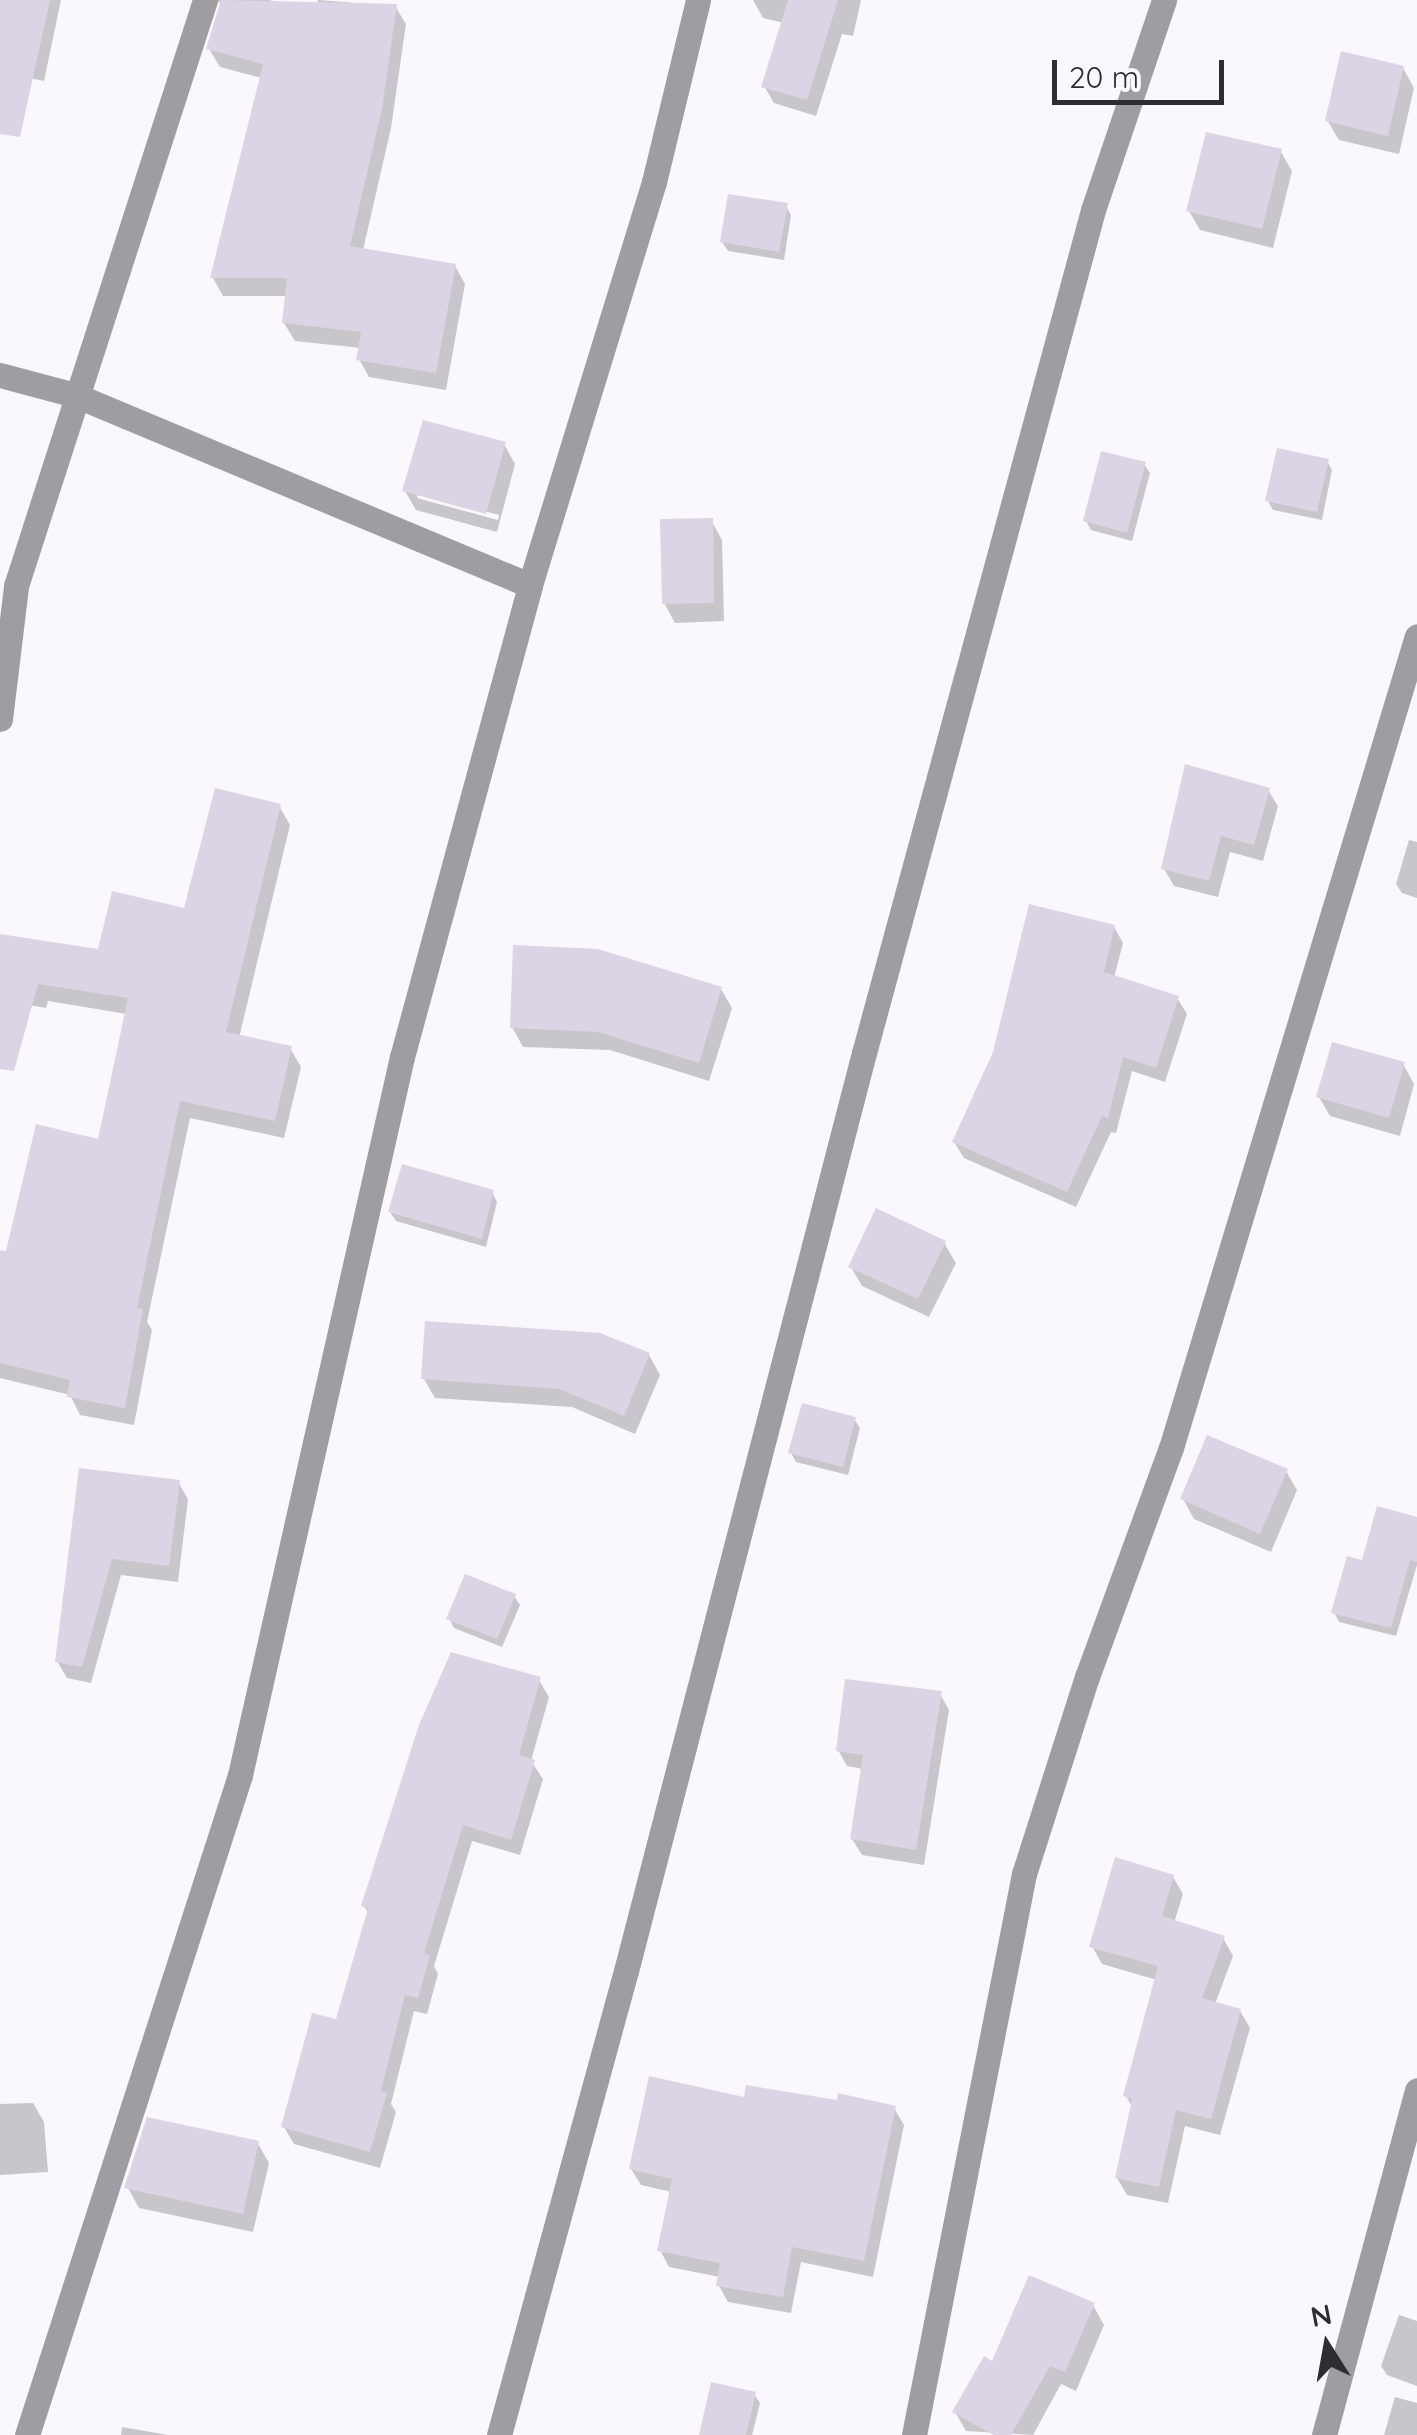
<!DOCTYPE html>
<style>
body{margin:0}
#map{position:relative;width:1417px;height:2435px;overflow:hidden;background:#faf7fe;font-family:Quicksand,sans-serif}
div>[style]{position:absolute}
.shadow>*{inset:0;background:#0003}
.building>*{inset:0;background:#dbd4e4}
.minor>*{height:25px;margin:-12.5px;padding:0 12.5px;transform-origin:12.5px;border-radius:12.5px;background:#9f9ca3}
span{translate:-50% -50%;white-space:nowrap;text-align:center;line-height:1.15;-webkit-text-stroke:10px #faf7fe;paint-order:stroke}
.north{position:absolute;left:1277px;top:2295px;width:100px;height:100px;-webkit-text-stroke:8px #faf7fe;paint-order:stroke;rotate:349deg;font-size:28px;font-weight:700;line-height:40px;text-align:center;color:#2f2d33}
.north::after{content:'';display:block;margin:auto;width:35px;height:45px;background:#2f2d33;clip-path:polygon(50% 0,100% 100%,50% 72%,0 100%)}
.scale{position:absolute;left:1052px;top:60px;width:172px;height:45px;box-sizing:border-box;border:5px solid #2f2d33;border-top:0;padding-left:12px;font-size:30px;line-height:35px;white-space:nowrap;color:#2f2d33;-webkit-text-stroke:8px #faf7fe;paint-order:stroke}
</style>
<div id="map">
<div class="shadow">
<div style="clip-path:polygon(0 0,61px 0,44px 81px,10px 74px,0 128px)"></div>
<div style="clip-path:polygon(215px 0,269px 0,316px 13px,318px 0,395px 6px,406px 24px,391px 128px,363px 250px,455px 266px,465px 284px,446px 390px,369px 377px,359px 359px,361px 348px,295px 341px,284px 323px,288px 296px,223px 296px,213px 278px,262px 78px,220px 67px,209px 49px,222px 4px)"></div>
<div style="clip-path:polygon(753px 0,861px 0,853px 36px,842px 34px,816px 116px,774px 103px,764px 86px,784px 23px,763px 18px)"></div>
<div style="clip-path:polygon(1403px 68px,1414px 88px,1399px 154px,1339px 140px,1327px 120px)"></div>
<div style="clip-path:polygon(1281px 152px,1292px 171px,1273px 248px,1200px 230px,1189px 211px)"></div>
<div style="clip-path:polygon(786px 206px,791px 215px,784px 260px,728px 251px,722px 242px)"></div>
<div style="clip-path:polygon(evenodd,504px 444px,515px 464px,497px 532px,416px 510px,405px 491px,504px 444px,417px 493px,499px 515px,498px 520px,417px 498px,417px 493px)"></div>
<div style="clip-path:polygon(1327px 461px,1332px 470px,1322px 520px,1273px 510px,1268px 501px)"></div>
<div style="clip-path:polygon(1144px 464px,1150px 473px,1132px 541px,1091px 530px,1086px 521px)"></div>
<div style="clip-path:polygon(711px 520px,722px 540px,724px 621px,675px 623px,664px 603px)"></div>
<div style="clip-path:polygon(1268px 790px,1278px 806px,1263px 861px,1230px 852px,1218px 897px,1174px 886px,1164px 869px)"></div>
<div style="clip-path:polygon(279px 806px,290px 825px,239px 1038px,290px 1048px,301px 1067px,284px 1138px,190px 1118px,147px 1322px,152px 1330px,134px 1425px,80px 1415px,70px 1395px,0 1378px,0 1252px,8px 1254px,100px 1142px,127px 1014px,48px 1001px,46px 1008px,0 1000px,0 937px,100px 952px,185px 911px)"></div>
<div style="clip-path:polygon(1409px 840px,1417px 842px,1417px 898px,1402px 893px,1396px 884px)"></div>
<div style="clip-path:polygon(1114px 927px,1123px 943px,1114px 978px,1177px 998px,1187px 1014px,1165px 1082px,1132px 1071px,1116px 1133px,1111px 1132px,1076px 1207px,964px 1158px,954px 1142px)"></div>
<div style="clip-path:polygon(721px 989px,732px 1008px,709px 1081px,610px 1050px,523px 1047px,512px 1027px)"></div>
<div style="clip-path:polygon(1403px 1064px,1414px 1084px,1400px 1136px,1330px 1116px,1319px 1097px)"></div>
<div style="clip-path:polygon(492px 1192px,497px 1202px,486px 1247px,396px 1221px,390px 1212px)"></div>
<div style="clip-path:polygon(944px 1243px,956px 1263px,929px 1317px,862px 1286px,851px 1267px)"></div>
<div style="clip-path:polygon(649px 1355px,660px 1375px,635px 1434px,572px 1407px,435px 1398px,424px 1379px)"></div>
<div style="clip-path:polygon(854px 1419px,860px 1428px,848px 1475px,796px 1462px,791px 1453px)"></div>
<div style="clip-path:polygon(82px 1471px,178px 1482px,188px 1499px,178px 1582px,121px 1575px,91px 1683px,67px 1678px,57px 1661px)"></div>
<div style="clip-path:polygon(1286px 1471px,1297px 1490px,1271px 1552px,1194px 1519px,1183px 1499px)"></div>
<div style="clip-path:polygon(1417px 1519px,1417px 1565px,1396px 1636px,1339px 1622px,1334px 1612px)"></div>
<div style="clip-path:polygon(514px 1596px,520px 1605px,502px 1647px,454px 1628px,449px 1618px)"></div>
<div style="clip-path:polygon(539px 1680px,549px 1697px,531px 1761px,543px 1779px,520px 1855px,472px 1841px,434px 1966px,438px 1974px,427px 2014px,414px 2011px,391px 2104px,396px 2112px,380px 2168px,294px 2144px,284px 2127px,338px 2022px,369px 1914px,364px 1906px)"></div>
<div style="clip-path:polygon(940px 1694px,949px 1710px,924px 1865px,862px 1855px,852px 1839px,863px 1769px,847px 1766px,838px 1750px)"></div>
<div style="clip-path:polygon(1173px 1877px,1183px 1894px,1174px 1923px,1223px 1938px,1233px 1956px,1215px 2004px,1240px 2011px,1250px 2028px,1220px 2135px,1185px 2126px,1168px 2203px,1127px 2195px,1117px 2178px,1133px 2108px,1126px 2096px,1157px 1980px,1102px 1964px,1092px 1946px)"></div>
<div style="clip-path:polygon(746px 2100px,894px 2108px,904px 2125px,873px 2277px,801px 2262px,791px 2313px,728px 2302px,719px 2286px,720px 2277px,669px 2267px,660px 2250px,672px 2192px,641px 2185px,631px 2169px)"></div>
<div style="clip-path:polygon(33px 2103px,44px 2122px,48px 2172px,0 2175px,0 2104px)"></div>
<div style="clip-path:polygon(258px 2144px,269px 2163px,253px 2232px,139px 2208px,128px 2188px)"></div>
<div style="clip-path:polygon(1093px 2305px,1104px 2325px,1076px 2391px,1061px 2384px,1033px 2435px,966px 2431px,955px 2412px,994px 2365px)"></div>
<div style="clip-path:polygon(1399px 2315px,1417px 2321px,1417px 2386px,1387px 2375px,1381px 2366px)"></div>
<div style="clip-path:polygon(754px 2394px,760px 2403px,752px 2435px,702px 2435px)"></div>
<div style="clip-path:polygon(1395px 2397px,1417px 2403px,1417px 2435px,1384px 2435px)"></div>
<div style="clip-path:polygon(122px 2427px,168px 2435px,121px 2435px)"></div>
</div>
<div class="building">
<div style="clip-path:polygon(0 0,50px 0,20px 137px,0 134px)"></div>
<div style="clip-path:polygon(221px 0,397px 4px,382px 109px,350px 246px,456px 264px,436px 373px,356px 360px,361px 332px,282px 323px,287px 278px,210px 278px,263px 64px,206px 49px)"></div>
<div style="clip-path:polygon(788px 0,838px 0,807px 100px,761px 87px)"></div>
<div style="clip-path:polygon(1341px 51px,1404px 66px,1388px 136px,1325px 121px)"></div>
<div style="clip-path:polygon(1206px 132px,1282px 149px,1262px 229px,1186px 211px)"></div>
<div style="clip-path:polygon(728px 194px,788px 203px,779px 252px,720px 242px)"></div>
<div style="clip-path:polygon(423px 420px,506px 442px,486px 514px,402px 491px)"></div>
<div style="clip-path:polygon(1277px 448px,1329px 459px,1317px 512px,1265px 501px)"></div>
<div style="clip-path:polygon(1101px 451px,1146px 462px,1127px 533px,1083px 521px)"></div>
<div style="clip-path:polygon(713px 518px,714px 603px,662px 604px,660px 519px)"></div>
<div style="clip-path:polygon(1185px 764px,1270px 788px,1254px 845px,1221px 836px,1209px 881px,1161px 869px)"></div>
<div style="clip-path:polygon(215px 788px,281px 804px,226px 1032px,292px 1046px,275px 1121px,180px 1101px,137px 1308px,143px 1309px,125px 1408px,67px 1397px,70px 1380px,0 1363px,0 1250px,6px 1251px,36px 1124px,98px 1139px,128px 998px,38px 984px,14px 1071px,0 1069px,0 934px,98px 949px,112px 891px,184px 908px)"></div>
<div style="clip-path:polygon(1029px 904px,1115px 925px,1104px 972px,1179px 996px,1156px 1068px,1123px 1057px,1108px 1118px,1102px 1116px,1067px 1192px,952px 1142px,993px 1052px)"></div>
<div style="clip-path:polygon(513px 945px,598px 949px,722px 987px,699px 1063px,598px 1032px,510px 1028px)"></div>
<div style="clip-path:polygon(1332px 1042px,1405px 1062px,1389px 1118px,1316px 1097px)"></div>
<div style="clip-path:polygon(402px 1164px,494px 1190px,482px 1239px,388px 1212px)"></div>
<div style="clip-path:polygon(876px 1208px,946px 1241px,918px 1299px,848px 1267px)"></div>
<div style="clip-path:polygon(425px 1321px,600px 1333px,650px 1353px,624px 1416px,559px 1389px,421px 1379px)"></div>
<div style="clip-path:polygon(802px 1403px,856px 1417px,843px 1467px,788px 1453px)"></div>
<div style="clip-path:polygon(1207px 1435px,1288px 1469px,1260px 1534px,1180px 1499px)"></div>
<div style="clip-path:polygon(79px 1468px,180px 1480px,169px 1566px,112px 1559px,82px 1667px,55px 1662px)"></div>
<div style="clip-path:polygon(1377px 1506px,1417px 1517px,1417px 1562px,1410px 1560px,1391px 1628px,1331px 1613px,1347px 1556px,1362px 1560px)"></div>
<div style="clip-path:polygon(465px 1574px,516px 1594px,497px 1639px,446px 1619px)"></div>
<div style="clip-path:polygon(451px 1652px,541px 1677px,519px 1755px,535px 1760px,511px 1840px,463px 1825px,424px 1953px,430px 1955px,418px 1998px,405px 1995px,381px 2091px,387px 2093px,370px 2152px,281px 2127px,312px 2013px,336px 2019px,368px 1908px,361px 1906px,419px 1725px)"></div>
<div style="clip-path:polygon(845px 1679px,942px 1691px,916px 1850px,850px 1839px,863px 1755px,836px 1751px)"></div>
<div style="clip-path:polygon(1115px 1857px,1174px 1875px,1162px 1916px,1225px 1936px,1202px 1998px,1241px 2009px,1211px 2119px,1176px 2110px,1159px 2187px,1115px 2178px,1132px 2099px,1123px 2096px,1158px 1966px,1089px 1947px)"></div>
<div style="clip-path:polygon(649px 2076px,744px 2097px,746px 2085px,837px 2100px,838px 2093px,896px 2106px,864px 2261px,792px 2247px,783px 2297px,716px 2286px,720px 2263px,657px 2251px,672px 2179px,629px 2169px)"></div>
<div style="clip-path:polygon(147px 2117px,259px 2141px,243px 2214px,124px 2188px)"></div>
<div style="clip-path:polygon(1029px 2275px,1095px 2303px,1065px 2372px,1050px 2366px,1011px 2435px,994px 2435px,952px 2412px,984px 2356px,992px 2361px)"></div>
<div style="clip-path:polygon(711px 2382px,756px 2392px,746px 2435px,699px 2435px)"></div>
</div>
<div class="minor">
<div style="left:0;top:375px;width:78px;rotate:14.9deg"></div>
<div style="left:75px;top:395px;width:493px;rotate:22.7deg"></div>
<div style="left:0;top:719px;width:134px;rotate:-83.1deg"></div>
<div style="left:16px;top:586px;width:616px;rotate:-72.12deg"></div>
<div style="left:27px;top:2435px;width:694px;rotate:-72.11deg"></div>
<div style="left:240px;top:1775px;width:736px;rotate:-77.29deg"></div>
<div style="left:402px;top:1057px;width:489px;rotate:-74.8deg"></div>
<div style="left:530px;top:585px;width:422px;rotate:-72.9deg"></div>
<div style="left:654px;top:182px;width:187px;rotate:-76.4deg"></div>
<div style="left:499px;top:2435px;width:481px;rotate:-74.7deg"></div>
<div style="left:626px;top:1971px;width:948px;rotate:-75.47deg"></div>
<div style="left:864px;top:1053px;width:874px;rotate:-74.8deg"></div>
<div style="left:1093px;top:210px;width:222px;rotate:-71.3deg"></div>
<div style="left:914px;top:2435px;width:572px;rotate:-78.91deg"></div>
<div style="left:1024px;top:1874px;width:207px;rotate:-72.3deg"></div>
<div style="left:1087px;top:1677px;width:244px;rotate:-69.9deg"></div>
<div style="left:1171px;top:1448px;width:848px;rotate:-73.15deg"></div>
<div style="left:1324px;top:2435px;width:357px;rotate:-74.9deg"></div>
</div>
<div class="north">N</div>
<div class="scale">20 m</div>
</div>
